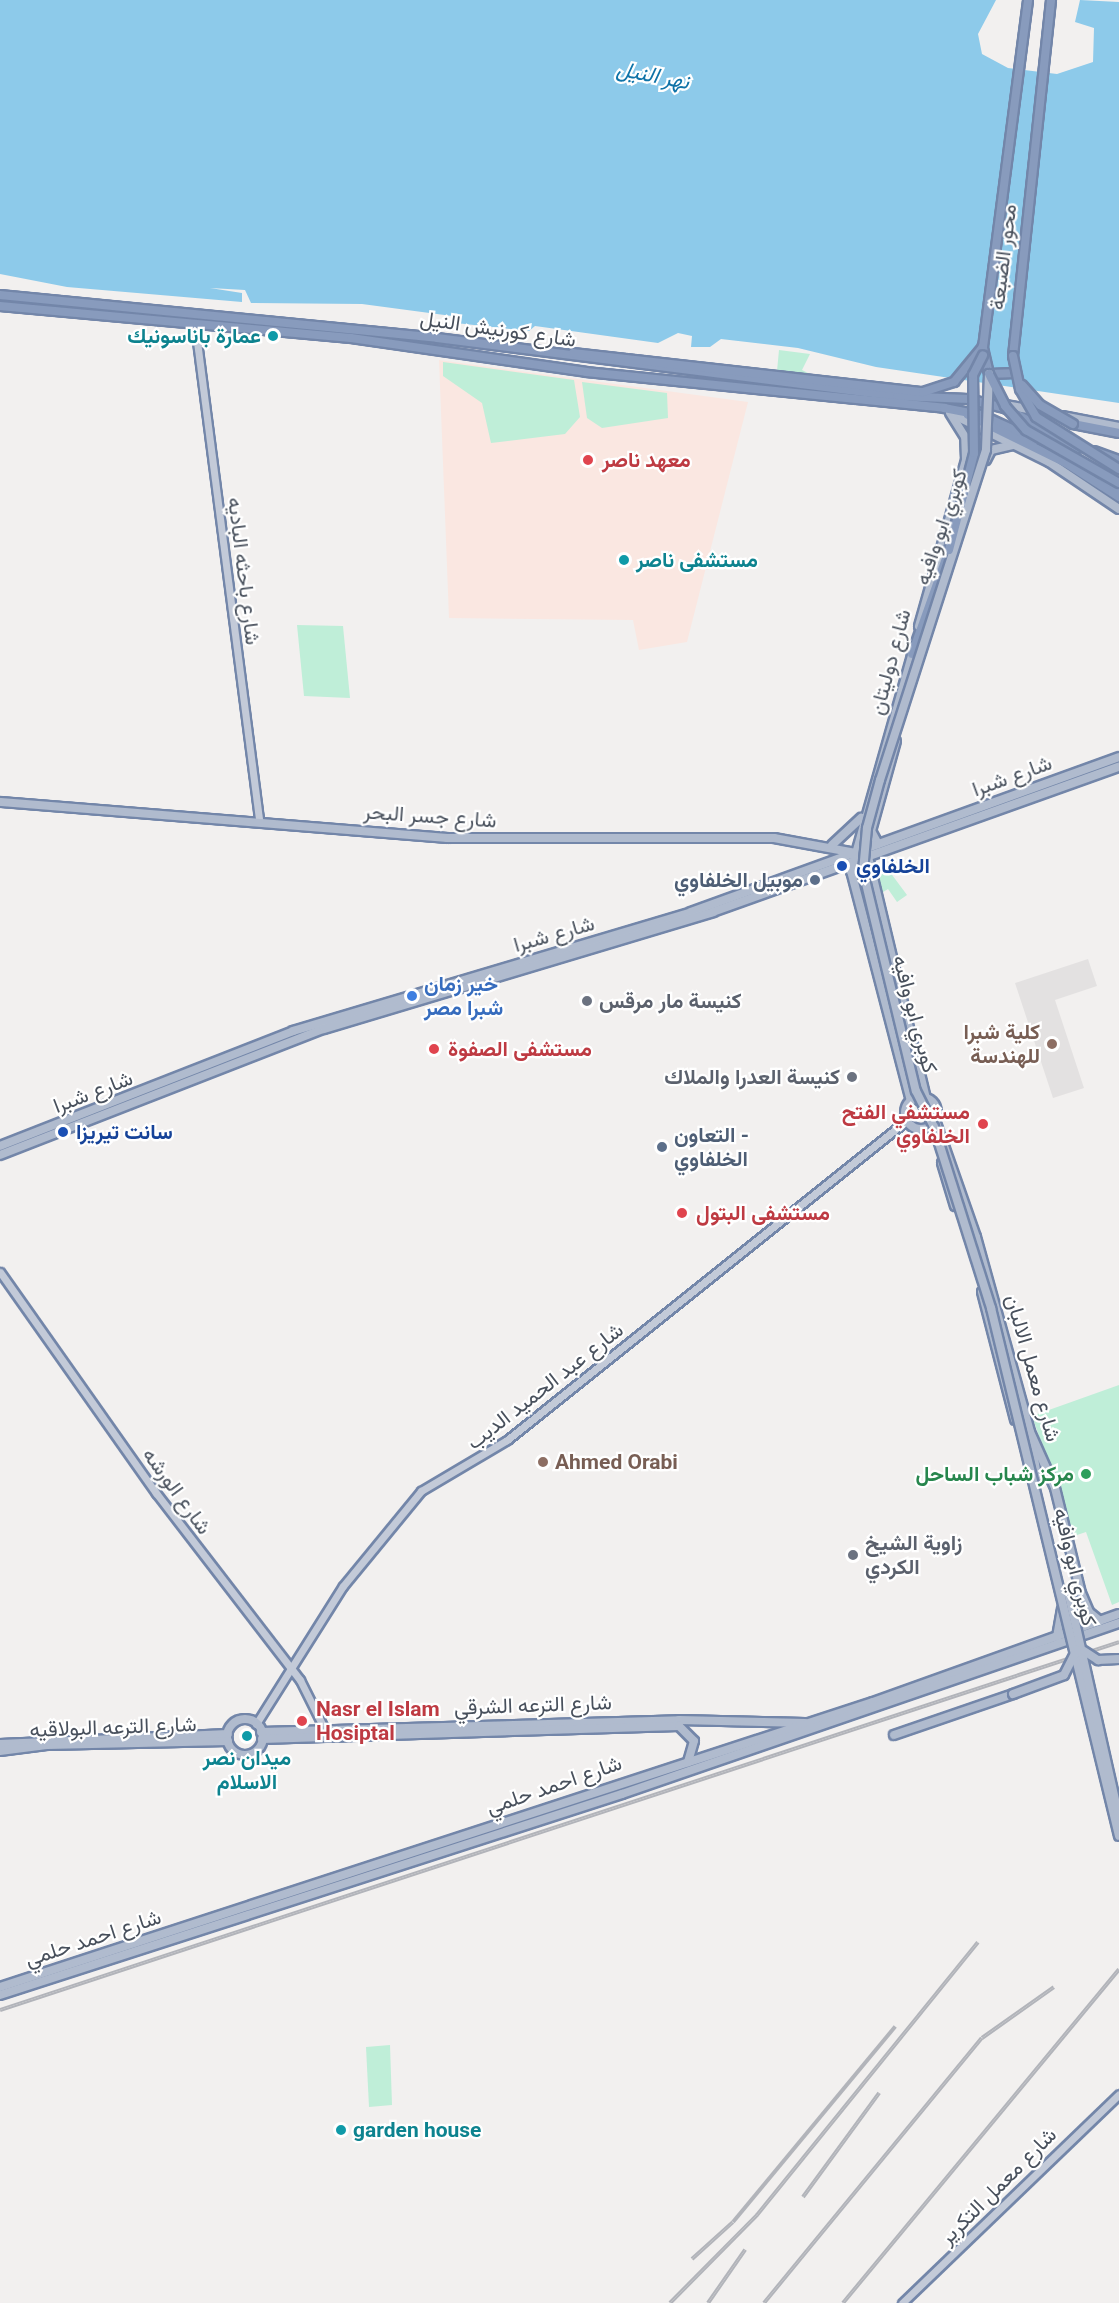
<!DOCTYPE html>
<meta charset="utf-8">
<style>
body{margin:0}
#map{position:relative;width:1119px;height:2303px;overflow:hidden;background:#f2f0ef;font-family:Roboto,Vazirmatn,sans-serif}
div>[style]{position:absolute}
.education>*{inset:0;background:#e3e1e1}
.medical>*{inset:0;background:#fae7e1}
.green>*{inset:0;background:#bfeed8}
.water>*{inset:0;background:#8dcaea}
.roads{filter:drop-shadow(2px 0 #7386a9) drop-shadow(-2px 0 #7386a9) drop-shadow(0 2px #7386a9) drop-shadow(0 -2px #7386a9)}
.secondary>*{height:7px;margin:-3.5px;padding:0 3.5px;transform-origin:3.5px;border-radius:3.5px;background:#c3cad8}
.primary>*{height:8px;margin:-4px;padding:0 4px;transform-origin:4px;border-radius:4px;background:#b0bbce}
.primary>.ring{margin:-4px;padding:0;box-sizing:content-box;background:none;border:8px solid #b0bbce;border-radius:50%}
.highway>*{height:8px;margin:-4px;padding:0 4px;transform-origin:4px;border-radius:4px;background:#889bbd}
.rail>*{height:4px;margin-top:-2px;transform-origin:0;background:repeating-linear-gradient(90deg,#fff 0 4.5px,#b2b4ba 0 9px);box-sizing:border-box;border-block:2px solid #b2b4ba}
.bridges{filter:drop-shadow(2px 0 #7386a9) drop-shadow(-2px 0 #7386a9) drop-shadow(0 2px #7386a9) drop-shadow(0 -2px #7386a9)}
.primary-bridge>*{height:8px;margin:-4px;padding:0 4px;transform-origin:4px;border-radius:4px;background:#b0bbce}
.highway-bridge>*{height:8px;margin:-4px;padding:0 4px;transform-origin:4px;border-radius:4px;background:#889bbd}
.dots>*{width:16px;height:16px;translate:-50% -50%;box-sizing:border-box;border:3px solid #fff;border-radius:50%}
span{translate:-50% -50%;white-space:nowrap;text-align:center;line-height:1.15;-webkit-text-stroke:4.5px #fff;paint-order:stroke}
.street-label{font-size:21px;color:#48505c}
.culture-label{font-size:21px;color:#0d838f;font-weight:700}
.right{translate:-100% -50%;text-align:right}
.left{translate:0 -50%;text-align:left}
.health-label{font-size:21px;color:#be3a42;font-weight:700}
.transit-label{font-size:21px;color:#164399;font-weight:700}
.service-label{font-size:21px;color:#4e5e75;font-weight:700}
.shop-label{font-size:21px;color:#366cbe;font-weight:700}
.worship-label{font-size:21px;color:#5b616d;font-weight:700}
.education-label{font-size:21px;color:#785e54;font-weight:700}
.leisure-label{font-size:21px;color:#27864d;font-weight:700}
.water-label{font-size:22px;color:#0f73a8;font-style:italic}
</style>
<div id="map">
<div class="education">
<div style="clip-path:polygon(1088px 959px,1097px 986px,1055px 1000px,1084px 1088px,1053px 1098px,1015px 983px)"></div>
</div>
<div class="medical">
<div style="clip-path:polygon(439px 360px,748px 402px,687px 642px,639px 650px,633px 620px,449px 618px)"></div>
</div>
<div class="green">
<div style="clip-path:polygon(779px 350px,810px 354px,802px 370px,810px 374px,777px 371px)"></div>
<div style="clip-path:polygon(443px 362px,574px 380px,580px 417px,565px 434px,491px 443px,482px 403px,443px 376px)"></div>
<div style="clip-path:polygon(582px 382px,667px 393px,668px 418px,602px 428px,587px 418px)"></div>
<div style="clip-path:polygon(297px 625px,343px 626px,350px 698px,304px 696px)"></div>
<div style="clip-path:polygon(884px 864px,907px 895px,897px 902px,888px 889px,880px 894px,875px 867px)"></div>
<div style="clip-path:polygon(1119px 1385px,1119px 1602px,1112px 1605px,1086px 1532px,1074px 1536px,1032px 1416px)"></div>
<div style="clip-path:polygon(390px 2045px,392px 2105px,369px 2107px,366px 2047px)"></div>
</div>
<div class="water">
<div style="clip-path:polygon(0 0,996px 0,978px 34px,982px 54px,1008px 68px,1057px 74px,1093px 62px,1094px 28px,1075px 22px,1080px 0,1119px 2px,1119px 403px,876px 367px,798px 348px,721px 339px,710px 347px,691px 347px,692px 336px,678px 333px,658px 343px,535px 326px,529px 331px,456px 323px,452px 316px,362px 304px,251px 303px,245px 290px,210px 288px,242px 293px,242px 302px,67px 287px,0 274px)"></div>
</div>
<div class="roads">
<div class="secondary">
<div style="left:195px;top:326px;width:499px;rotate:82.6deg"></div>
<div style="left:0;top:1272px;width:271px;rotate:54.8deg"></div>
<div style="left:156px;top:1493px;width:236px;rotate:52.4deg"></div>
<div style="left:300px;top:1680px;width:56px;rotate:63.4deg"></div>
<div style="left:256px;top:1724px;width:163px;rotate:-57.8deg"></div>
<div style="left:343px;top:1586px;width:123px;rotate:-50.6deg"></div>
<div style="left:421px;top:1491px;width:100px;rotate:-30.7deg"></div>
<div style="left:507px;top:1440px;width:512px;rotate:-38.66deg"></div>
<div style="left:902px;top:2303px;width:301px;rotate:-43.9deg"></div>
</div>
<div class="primary">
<div style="left:1000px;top:404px;width:51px;rotate:10.2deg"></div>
<div style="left:952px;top:414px;width:108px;rotate:26.3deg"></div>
<div style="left:1049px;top:462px;width:84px;rotate:33.9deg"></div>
<div style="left:1062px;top:416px;width:58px;rotate:10.9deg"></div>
<div style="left:986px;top:460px;width:11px;rotate:-63deg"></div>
<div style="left:991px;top:450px;width:22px;rotate:-13deg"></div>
<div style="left:919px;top:626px;width:173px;rotate:-74.2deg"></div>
<div style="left:966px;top:460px;width:23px;rotate:-92deg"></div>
<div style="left:965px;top:437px;width:28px;rotate:-122deg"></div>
<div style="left:0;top:802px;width:448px;rotate:4.6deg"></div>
<div style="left:447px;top:838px;width:327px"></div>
<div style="left:774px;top:838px;width:83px;rotate:10.4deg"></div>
<div style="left:878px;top:844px;width:15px;rotate:-118deg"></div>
<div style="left:871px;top:831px;width:93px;rotate:-74.5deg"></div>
<div style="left:832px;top:845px;width:40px;rotate:-43deg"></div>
<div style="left:868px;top:857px;width:248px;rotate:76.5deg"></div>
<div class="ring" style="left:905px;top:1097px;width:24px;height:24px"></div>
<div style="left:911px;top:1101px;width:238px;rotate:-104.6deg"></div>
<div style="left:851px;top:871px;width:231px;rotate:-74.2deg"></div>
<div style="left:935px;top:1120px;width:124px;rotate:70.7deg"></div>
<div style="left:976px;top:1237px;width:202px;rotate:74.5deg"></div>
<div style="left:1030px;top:1432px;width:61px;rotate:65.9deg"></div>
<div style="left:1055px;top:1488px;width:108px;rotate:76.1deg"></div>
<div style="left:1081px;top:1593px;width:21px;rotate:67deg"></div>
<div style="left:1089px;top:1612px;width:14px;rotate:39deg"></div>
<div style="left:0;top:1146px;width:315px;rotate:-21.4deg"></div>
<div style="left:293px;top:1031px;width:415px;rotate:-16.6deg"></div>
<div style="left:691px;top:912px;width:455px;rotate:-19.9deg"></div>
<div style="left:0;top:1155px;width:348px;rotate:-21.3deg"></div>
<div style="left:324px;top:1029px;width:406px;rotate:-16.7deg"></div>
<div style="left:713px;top:912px;width:431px;rotate:-19.7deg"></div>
<div style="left:942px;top:1163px;width:45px;rotate:73.2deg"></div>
<div style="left:982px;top:1292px;width:132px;rotate:75.5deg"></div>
<div style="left:1032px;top:1445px;width:32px;rotate:81deg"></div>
<div style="left:1057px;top:1637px;width:28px;rotate:-80deg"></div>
<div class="ring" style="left:227px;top:1719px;width:28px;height:28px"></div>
<div style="left:261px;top:1732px;width:418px;rotate:-1.6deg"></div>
<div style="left:679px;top:1720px;width:126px;rotate:1.4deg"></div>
<div style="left:894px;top:1735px;width:126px;rotate:-19deg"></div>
<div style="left:262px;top:1739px;width:417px;rotate:-1.8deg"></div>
<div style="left:679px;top:1726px;width:21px;rotate:45deg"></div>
<div style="left:694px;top:1741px;width:22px;rotate:106deg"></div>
<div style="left:0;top:1744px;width:228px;rotate:-2.5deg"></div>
<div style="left:0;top:1751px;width:47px;rotate:-7.3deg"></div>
<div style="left:47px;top:1745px;width:181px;rotate:-1.3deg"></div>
<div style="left:0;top:1987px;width:918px;rotate:-18.08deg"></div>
<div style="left:873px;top:1702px;width:261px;rotate:-19.7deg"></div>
<div style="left:0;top:1995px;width:654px;rotate:-17.91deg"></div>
<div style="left:622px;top:1794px;width:526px;rotate:-18.99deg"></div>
</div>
<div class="highway">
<div style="left:0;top:295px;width:439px;rotate:5.6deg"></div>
<div style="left:437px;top:338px;width:464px;rotate:7.2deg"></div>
<div style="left:897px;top:396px;width:71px;rotate:2.4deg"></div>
<div style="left:968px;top:399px;width:38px;rotate:14deg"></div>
<div style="left:1005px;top:408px;width:83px;rotate:28.7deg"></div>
<div style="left:0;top:306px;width:352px;rotate:5.2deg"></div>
<div style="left:351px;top:338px;width:237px;rotate:8.2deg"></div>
<div style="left:586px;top:372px;width:360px;rotate:5.7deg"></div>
<div style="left:944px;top:408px;width:38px;rotate:11deg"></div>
<div style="left:981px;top:415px;width:60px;rotate:24.4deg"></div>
<div style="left:573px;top:353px;width:352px;rotate:6.4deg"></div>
<div style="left:923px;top:392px;width:33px;rotate:-18deg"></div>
<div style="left:954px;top:382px;width:45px;rotate:-50.4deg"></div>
<div style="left:1013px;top:356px;width:358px;rotate:-83.9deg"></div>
<div style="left:1016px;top:373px;width:27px;rotate:178deg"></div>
<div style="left:989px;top:374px;width:28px;rotate:-103deg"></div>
<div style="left:983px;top:347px;width:350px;rotate:-82.6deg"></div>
<div style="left:968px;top:415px;width:107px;rotate:26.1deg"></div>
<div style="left:1064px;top:462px;width:65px;rotate:32.5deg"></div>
<div style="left:1073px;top:424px;width:47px;rotate:11.1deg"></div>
<div style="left:1094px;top:451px;width:27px;rotate:20deg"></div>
<div style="left:1102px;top:477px;width:21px;rotate:35deg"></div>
<div style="left:912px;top:654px;width:110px;rotate:-70.4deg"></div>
</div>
</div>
<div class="rail">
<div style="left:0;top:2010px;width:1178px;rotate:-18.2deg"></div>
<div style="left:803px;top:2197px;width:129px;rotate:-53.8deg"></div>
<div style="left:692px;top:2259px;width:55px;rotate:-42.1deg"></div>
<div style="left:733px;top:2222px;width:254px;rotate:-50.3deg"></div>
<div style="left:670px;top:2303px;width:124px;rotate:-45.3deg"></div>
<div style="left:757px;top:2215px;width:351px;rotate:-51deg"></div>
<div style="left:708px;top:2303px;width:65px;rotate:-55.1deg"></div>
<div style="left:764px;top:2303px;width:343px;rotate:-50.6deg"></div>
<div style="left:982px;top:2038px;width:88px;rotate:-35.3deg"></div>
<div style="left:843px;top:2303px;width:433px;rotate:-50.4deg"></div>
</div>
<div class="bridges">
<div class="primary-bridge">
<div style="left:989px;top:374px;width:76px;rotate:92.3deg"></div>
<div style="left:986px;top:450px;width:347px;rotate:107.8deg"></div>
<div style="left:880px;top:780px;width:50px;rotate:105.2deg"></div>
<div style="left:867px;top:828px;width:43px;rotate:95.3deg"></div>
<div style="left:863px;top:871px;width:226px;rotate:76.5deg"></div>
<div style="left:916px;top:1091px;width:40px;rotate:63.4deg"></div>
<div style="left:934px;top:1127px;width:190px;rotate:72.5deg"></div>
<div style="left:991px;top:1308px;width:543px;rotate:76.37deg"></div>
<div style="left:1068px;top:1591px;width:233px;rotate:77.3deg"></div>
<div style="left:1084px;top:1651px;width:17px;rotate:33deg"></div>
<div style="left:1098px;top:1660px;width:21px;rotate:-3deg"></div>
<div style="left:1013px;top:1694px;width:54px;rotate:-20.4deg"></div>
<div style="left:1064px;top:1675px;width:28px;rotate:-63deg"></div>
</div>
<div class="highway-bridge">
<div style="left:1013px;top:356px;width:34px;rotate:78deg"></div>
<div style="left:1020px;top:389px;width:32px;rotate:60deg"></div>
<div style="left:1036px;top:417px;width:98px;rotate:32.1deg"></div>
<div style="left:989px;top:374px;width:36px;rotate:63deg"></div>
<div style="left:1005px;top:406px;width:32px;rotate:49deg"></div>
<div style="left:1026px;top:430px;width:107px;rotate:29.7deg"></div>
<div style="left:1022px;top:385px;width:27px;rotate:48deg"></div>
<div style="left:1040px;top:405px;width:38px;rotate:30deg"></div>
<div style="left:949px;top:550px;width:100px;rotate:-75.5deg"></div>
<div style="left:974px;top:453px;width:78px;rotate:-90.7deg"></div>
<div style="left:973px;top:375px;width:22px;rotate:-63deg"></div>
</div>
</div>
<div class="dots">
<div style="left:273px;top:336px;background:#0f9aa8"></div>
<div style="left:588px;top:460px;background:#e0444e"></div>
<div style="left:624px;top:560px;background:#0f9aa8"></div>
<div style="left:842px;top:866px;background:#1a4fb4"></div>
<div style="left:815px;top:880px;background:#5c6f8a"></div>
<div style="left:412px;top:996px;background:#3f7fe0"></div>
<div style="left:587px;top:1001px;background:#6b7280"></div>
<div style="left:1052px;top:1044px;background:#8d6e63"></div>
<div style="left:434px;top:1049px;background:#e0444e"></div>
<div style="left:852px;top:1077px;background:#6b7280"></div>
<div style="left:983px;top:1124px;background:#e0444e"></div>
<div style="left:63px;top:1132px;background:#1a4fb4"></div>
<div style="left:662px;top:1147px;background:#5c6f8a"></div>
<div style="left:682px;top:1213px;background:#e0444e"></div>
<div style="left:543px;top:1462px;background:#8d6e63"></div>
<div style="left:1086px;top:1474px;background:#2e9e5b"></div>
<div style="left:853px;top:1555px;background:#6b7280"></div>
<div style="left:302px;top:1721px;background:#e0444e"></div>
<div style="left:247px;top:1736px;background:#0f9aa8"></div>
<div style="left:341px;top:2130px;background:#0f9aa8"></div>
</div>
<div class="street-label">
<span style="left:1003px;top:257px;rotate:-83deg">محور الضبعة</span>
<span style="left:498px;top:329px;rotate:8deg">شارع كورنيش النيل</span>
<span style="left:941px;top:527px;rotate:-71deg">كوبري ابو وافيه</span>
<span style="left:244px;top:571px;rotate:83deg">شارع باحثه الباديه</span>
<span style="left:890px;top:662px;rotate:-75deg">شارع دوليتان</span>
<span style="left:1012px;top:776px;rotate:-20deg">شارع شبرا</span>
<span style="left:430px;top:816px;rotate:4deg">شارع جسر البحر</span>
<span style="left:554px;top:934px;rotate:-16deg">شارع شبرا</span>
<span style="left:915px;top:1014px;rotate:75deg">كوبري ابو وافيه</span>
<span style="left:93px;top:1092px;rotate:-21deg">شارع شبرا</span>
<span style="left:1033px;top:1368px;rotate:74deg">شارع معمل الالبان</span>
<span style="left:545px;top:1386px;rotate:-38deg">شارع عبد الحميد الديب</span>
<span style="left:177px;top:1491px;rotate:54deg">شارع الورشه</span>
<span style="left:1075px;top:1567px;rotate:76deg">كوبري ابو وافيه</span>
<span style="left:533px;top:1705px;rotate:-2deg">شارع الترعه الشرقي</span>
<span style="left:113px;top:1727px;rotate:-2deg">شارع الترعه البولاقيه</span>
<span style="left:554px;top:1785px;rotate:-19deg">شارع احمد حلمي</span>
<span style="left:93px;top:1938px;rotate:-18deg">شارع احمد حلمي</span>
<span style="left:998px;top:2186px;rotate:-45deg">شارع معمل التكرير</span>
</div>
<div class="culture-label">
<span class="right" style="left:261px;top:336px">عمارة باناسونيك</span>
<span class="left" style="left:636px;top:560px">مستشفى ناصر</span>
<span style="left:247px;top:1770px">ميدان نصر<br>الاسلام</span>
<span class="left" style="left:353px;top:2130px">garden house</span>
</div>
<div class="health-label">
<span class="left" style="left:602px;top:460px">معهد ناصر</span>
<span class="left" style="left:448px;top:1049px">مستشفى الصفوة</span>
<span class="right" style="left:970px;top:1124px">مستشفي الفتح<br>الخلفاوي</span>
<span class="left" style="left:696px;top:1213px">مستشفى البتول</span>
<span class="left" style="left:316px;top:1721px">Nasr el Islam<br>Hosiptal</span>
</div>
<div class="transit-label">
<span class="left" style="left:856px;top:866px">الخلفاوي</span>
<span class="left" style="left:76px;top:1132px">سانت تيريزا</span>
</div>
<div class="service-label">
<span class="right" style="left:803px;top:880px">موبيل الخلفاوي</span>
<span class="left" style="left:674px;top:1147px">التعاون -<br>الخلفاوي</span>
</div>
<div class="shop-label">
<span class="left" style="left:424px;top:996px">خير زمان<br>شبرا مصر</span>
</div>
<div class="worship-label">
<span class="left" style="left:599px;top:1001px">كنيسة مار مرقس</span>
<span class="right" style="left:840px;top:1077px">كنيسة العدرا والملاك</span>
<span class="left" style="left:865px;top:1555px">زاوية الشيخ<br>الكردي</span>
</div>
<div class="education-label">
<span class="right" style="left:1040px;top:1044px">كلية شبرا<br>للهندسة</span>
<span class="left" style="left:555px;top:1462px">Ahmed Orabi</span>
</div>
<div class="leisure-label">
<span class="right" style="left:1074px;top:1474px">مركز شباب الساحل</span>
</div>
<div class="water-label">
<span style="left:653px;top:75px;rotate:11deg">نهر النيل</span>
</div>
</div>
